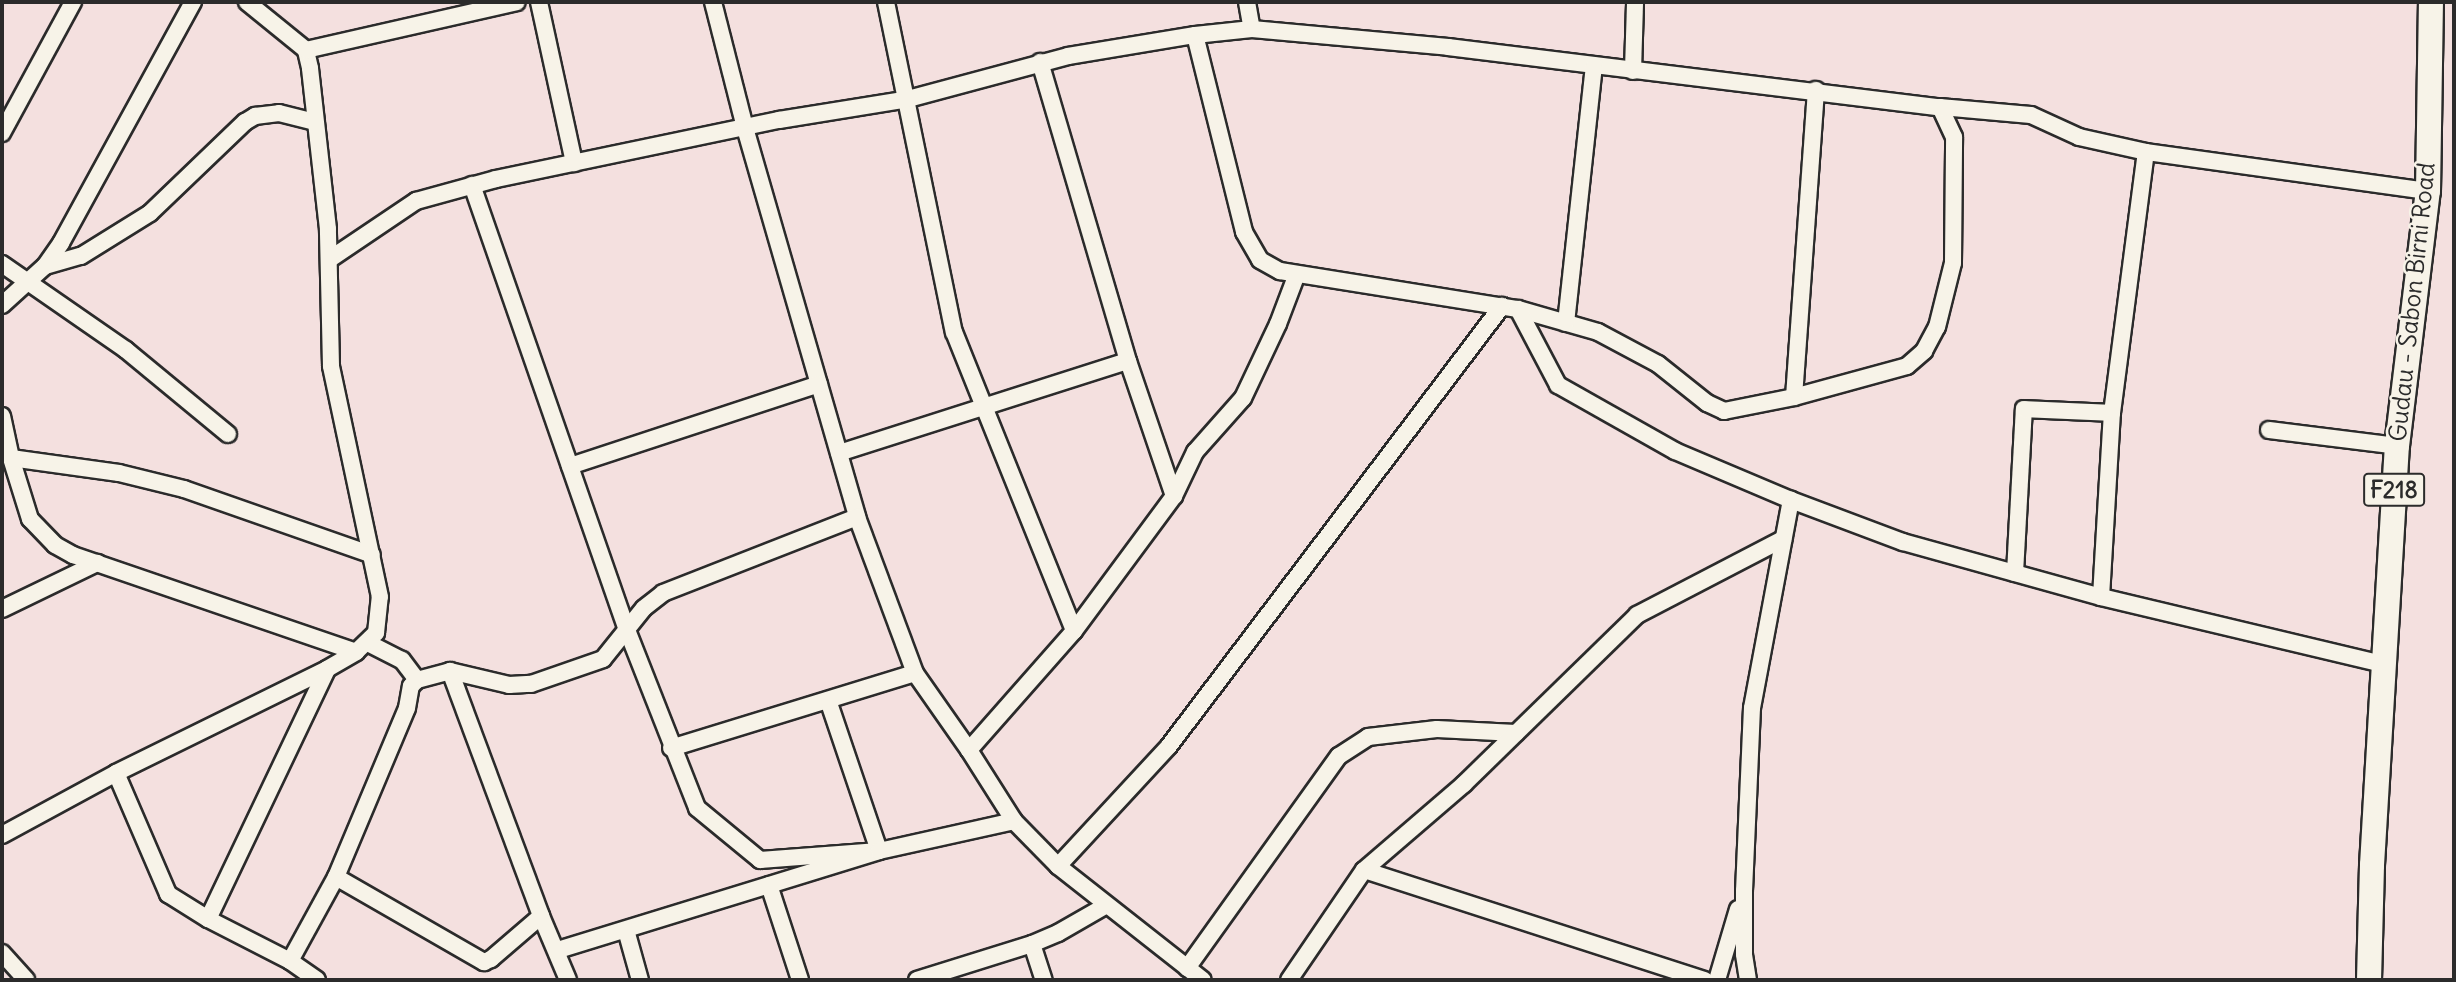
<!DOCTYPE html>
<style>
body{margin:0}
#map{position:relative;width:2456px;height:982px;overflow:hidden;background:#f4e0df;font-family:Delius,sans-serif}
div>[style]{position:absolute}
.roads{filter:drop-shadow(2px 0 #2b2b2b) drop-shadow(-2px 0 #2b2b2b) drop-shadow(0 2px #2b2b2b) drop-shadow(0 -2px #2b2b2b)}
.street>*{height:16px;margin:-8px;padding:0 8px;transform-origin:8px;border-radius:8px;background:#f7f3e8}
.primary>*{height:24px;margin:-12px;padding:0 12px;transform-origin:12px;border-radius:12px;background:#f7f3e8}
span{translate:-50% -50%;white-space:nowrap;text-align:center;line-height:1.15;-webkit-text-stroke:5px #f7f3e8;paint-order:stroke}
.shield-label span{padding:2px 5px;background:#f7f3e8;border:2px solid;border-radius:5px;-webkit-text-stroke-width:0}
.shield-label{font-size:23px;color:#2b2b2b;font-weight:700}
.street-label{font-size:24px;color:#2b2b2b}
.frame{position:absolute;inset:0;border:4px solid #2b2b2b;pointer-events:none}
</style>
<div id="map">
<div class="roads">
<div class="street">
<div style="left:539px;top:2px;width:165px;rotate:77.7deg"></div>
<div style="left:713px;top:2px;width:130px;rotate:75.7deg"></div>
<div style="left:745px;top:128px;width:405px;rotate:73.9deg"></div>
<div style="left:857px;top:517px;width:166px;rotate:69.6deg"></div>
<div style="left:915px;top:673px;width:94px;rotate:55deg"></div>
<div style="left:969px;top:750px;width:84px;rotate:57.6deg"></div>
<div style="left:1014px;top:821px;width:63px;rotate:45.6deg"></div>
<div style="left:1058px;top:866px;width:184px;rotate:38.2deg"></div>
<div style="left:886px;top:2px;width:337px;rotate:78.4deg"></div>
<div style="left:954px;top:332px;width:322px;rotate:68.1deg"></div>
<div style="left:1247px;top:2px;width:27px;rotate:80deg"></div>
<div style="left:1195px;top:35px;width:203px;rotate:76deg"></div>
<div style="left:1244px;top:232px;width:32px;rotate:60deg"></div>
<div style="left:1260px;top:260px;width:23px;rotate:29deg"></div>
<div style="left:1280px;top:271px;width:241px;rotate:9.1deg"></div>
<div style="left:1518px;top:309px;width:83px;rotate:16deg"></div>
<div style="left:1598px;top:332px;width:68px;rotate:28.1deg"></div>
<div style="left:1658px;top:364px;width:63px;rotate:38.5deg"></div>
<div style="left:1707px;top:403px;width:19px;rotate:25deg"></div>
<div style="left:1724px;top:411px;width:71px;rotate:-11.3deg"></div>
<div style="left:1794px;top:397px;width:117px;rotate:-15.3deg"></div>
<div style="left:1907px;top:366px;width:23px;rotate:-41deg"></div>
<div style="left:1924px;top:351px;width:27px;rotate:-62deg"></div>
<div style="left:1937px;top:327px;width:66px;rotate:-76deg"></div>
<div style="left:1953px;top:263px;width:126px;rotate:-89.5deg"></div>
<div style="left:1954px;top:137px;width:33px;rotate:-115deg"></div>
<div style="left:306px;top:50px;width:216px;rotate:-12.8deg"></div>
<div style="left:1040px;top:62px;width:312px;rotate:73.6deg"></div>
<div style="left:1128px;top:361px;width:143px;rotate:71.2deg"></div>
<div style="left:1633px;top:71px;width:69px;rotate:-88.3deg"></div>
<div style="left:2px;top:133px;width:149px;rotate:-61.5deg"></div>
<div style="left:472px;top:185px;width:471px;rotate:70.8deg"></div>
<div style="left:627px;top:630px;width:191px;rotate:68.5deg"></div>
<div style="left:697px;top:808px;width:82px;rotate:39.5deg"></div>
<div style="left:760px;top:860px;width:119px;rotate:-4.3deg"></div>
<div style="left:330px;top:259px;width:104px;rotate:-34deg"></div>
<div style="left:416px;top:201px;width:83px;rotate:-15.4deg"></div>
<div style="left:496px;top:179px;width:289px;rotate:-11.8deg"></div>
<div style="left:779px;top:120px;width:131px;rotate:-9.2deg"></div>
<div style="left:908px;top:99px;width:166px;rotate:-15deg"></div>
<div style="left:1068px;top:56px;width:129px;rotate:-9.4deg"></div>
<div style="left:1195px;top:35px;width:57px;rotate:-6deg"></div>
<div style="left:1252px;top:29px;width:197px;rotate:5.2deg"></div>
<div style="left:1448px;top:47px;width:496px;rotate:7deg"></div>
<div style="left:1940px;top:107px;width:91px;rotate:5deg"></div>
<div style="left:2031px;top:115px;width:53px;rotate:24.6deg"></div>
<div style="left:2079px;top:137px;width:69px;rotate:12.6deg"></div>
<div style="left:2146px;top:152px;width:285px;rotate:7.9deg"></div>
<div style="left:2px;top:264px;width:151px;rotate:34.7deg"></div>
<div style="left:126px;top:350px;width:132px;rotate:39.5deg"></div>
<div style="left:45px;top:266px;width:37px;rotate:-16deg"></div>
<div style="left:81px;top:256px;width:81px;rotate:-31.9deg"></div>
<div style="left:150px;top:213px;width:132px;rotate:-43.8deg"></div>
<div style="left:245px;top:122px;width:12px;rotate:-31deg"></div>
<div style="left:255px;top:116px;width:24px;rotate:-7deg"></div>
<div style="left:279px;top:113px;width:36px;rotate:14deg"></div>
<div style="left:2px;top:305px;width:58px;rotate:-42.2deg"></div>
<div style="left:45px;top:266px;width:28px;rotate:-55deg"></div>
<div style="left:61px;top:243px;width:275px;rotate:-61.3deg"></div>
<div style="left:1518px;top:309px;width:86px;rotate:62.2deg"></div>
<div style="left:1558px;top:385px;width:134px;rotate:29.4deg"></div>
<div style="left:1675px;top:451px;width:126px;rotate:22.9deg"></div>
<div style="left:1791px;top:500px;width:120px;rotate:20.6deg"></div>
<div style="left:1903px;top:542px;width:205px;rotate:15.5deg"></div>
<div style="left:2101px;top:597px;width:290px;rotate:13.4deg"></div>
<div style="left:1566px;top:323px;width:259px;rotate:-83.8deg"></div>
<div style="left:1794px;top:397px;width:308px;rotate:-85.9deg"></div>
<div style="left:2px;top:416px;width:43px;rotate:77.9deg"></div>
<div style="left:11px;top:458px;width:64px;rotate:72.7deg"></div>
<div style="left:30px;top:519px;width:36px;rotate:46deg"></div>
<div style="left:55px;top:545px;width:21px;rotate:29deg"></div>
<div style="left:73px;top:555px;width:299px;rotate:18.9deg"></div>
<div style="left:2269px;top:430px;width:129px;rotate:7.1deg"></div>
<div style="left:839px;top:453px;width:303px;rotate:-17.7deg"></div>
<div style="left:11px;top:458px;width:109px;rotate:7.9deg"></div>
<div style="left:119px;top:473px;width:67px;rotate:13.8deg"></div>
<div style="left:184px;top:489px;width:199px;rotate:19.3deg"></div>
<div style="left:570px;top:466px;width:262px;rotate:-18.2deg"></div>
<div style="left:2015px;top:573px;width:164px;rotate:-86.9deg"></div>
<div style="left:2024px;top:409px;width:88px;rotate:2.6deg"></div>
<div style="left:2101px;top:597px;width:184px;rotate:-86.6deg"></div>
<div style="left:2112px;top:413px;width:263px;rotate:-82.6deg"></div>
<div style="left:2px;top:609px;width:106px;rotate:-25.8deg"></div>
<div style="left:368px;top:643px;width:38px;rotate:27deg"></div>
<div style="left:402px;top:660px;width:25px;rotate:53deg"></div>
<div style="left:450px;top:671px;width:261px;rotate:69.6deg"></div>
<div style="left:541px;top:916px;width:69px;rotate:67.1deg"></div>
<div style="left:828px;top:700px;width:159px;rotate:71.3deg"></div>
<div style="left:671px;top:748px;width:255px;rotate:-17.1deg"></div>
<div style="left:969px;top:750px;width:159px;rotate:-48.6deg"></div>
<div style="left:1074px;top:631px;width:168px;rotate:-53.5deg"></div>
<div style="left:1174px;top:496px;width:49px;rotate:-64.5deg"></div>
<div style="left:1195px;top:452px;width:72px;rotate:-48.4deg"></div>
<div style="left:1243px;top:398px;width:82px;rotate:-64.7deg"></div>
<div style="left:1278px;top:324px;width:53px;rotate:-69.2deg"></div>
<div style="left:116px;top:773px;width:132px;rotate:66.7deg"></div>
<div style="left:168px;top:894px;width:47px;rotate:32deg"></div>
<div style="left:208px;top:919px;width:92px;rotate:27.1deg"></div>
<div style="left:290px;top:961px;width:33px;rotate:35deg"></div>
<div style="left:2px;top:835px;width:130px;rotate:-28.5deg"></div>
<div style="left:116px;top:773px;width:235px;rotate:-26.2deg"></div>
<div style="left:327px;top:669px;width:34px;rotate:-30deg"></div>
<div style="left:356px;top:652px;width:28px;rotate:-44deg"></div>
<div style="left:376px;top:633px;width:36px;rotate:-84deg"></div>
<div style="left:380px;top:597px;width:236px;rotate:-102deg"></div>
<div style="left:331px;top:366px;width:137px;rotate:-91.3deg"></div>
<div style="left:328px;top:229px;width:162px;rotate:-96.4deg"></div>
<div style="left:310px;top:68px;width:18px;rotate:-103deg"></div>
<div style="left:306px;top:50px;width:76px;rotate:-140.9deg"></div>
<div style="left:1058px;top:866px;width:163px;rotate:-47.2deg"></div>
<div style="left:1169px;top:746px;width:552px;rotate:-52.88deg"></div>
<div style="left:1364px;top:870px;width:358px;rotate:17.9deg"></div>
<div style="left:336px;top:877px;width:171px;rotate:29.9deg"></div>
<div style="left:484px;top:962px;width:8px;rotate:-23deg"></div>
<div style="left:491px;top:959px;width:66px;rotate:-40.7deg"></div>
<div style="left:769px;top:885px;width:100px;rotate:71.9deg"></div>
<div style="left:208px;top:919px;width:277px;rotate:-64.5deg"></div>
<div style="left:626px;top:930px;width:52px;rotate:74.4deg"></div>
<div style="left:1032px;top:944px;width:38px;rotate:72deg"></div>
<div style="left:558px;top:950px;width:336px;rotate:-17.1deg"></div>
<div style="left:879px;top:851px;width:138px;rotate:-12.5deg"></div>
<div style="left:2px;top:953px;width:36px;rotate:48deg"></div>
<div style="left:290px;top:961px;width:96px;rotate:-61.3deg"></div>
<div style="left:336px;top:877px;width:183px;rotate:-67.2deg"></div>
<div style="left:407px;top:708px;width:22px;rotate:-80deg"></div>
<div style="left:411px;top:686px;width:8px;rotate:-45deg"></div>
<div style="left:417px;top:680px;width:34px;rotate:-15deg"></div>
<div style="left:450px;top:671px;width:61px;rotate:13.3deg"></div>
<div style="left:509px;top:685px;width:22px;rotate:-3deg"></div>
<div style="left:531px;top:684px;width:76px;rotate:-19.1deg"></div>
<div style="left:603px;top:659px;width:65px;rotate:-51.2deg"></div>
<div style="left:644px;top:608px;width:24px;rotate:-38deg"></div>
<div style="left:663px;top:593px;width:208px;rotate:-21.4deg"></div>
<div style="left:1187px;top:968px;width:261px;rotate:-54.4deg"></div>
<div style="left:1339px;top:756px;width:35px;rotate:-33deg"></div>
<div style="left:1368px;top:737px;width:69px;rotate:-6.6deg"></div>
<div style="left:1437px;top:729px;width:79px;rotate:2.9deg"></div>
<div style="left:917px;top:980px;width:121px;rotate:-17.4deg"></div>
<div style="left:1032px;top:944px;width:28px;rotate:-23deg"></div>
<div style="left:1058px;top:933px;width:54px;rotate:-29.9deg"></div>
<div style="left:1289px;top:980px;width:133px;rotate:-55.7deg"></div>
<div style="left:1364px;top:870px;width:132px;rotate:-40.7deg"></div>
<div style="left:1464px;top:784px;width:242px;rotate:-44.3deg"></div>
<div style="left:1637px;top:615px;width:165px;rotate:-27.5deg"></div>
<div style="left:1717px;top:980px;width:74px;rotate:-73.5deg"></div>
<div style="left:1748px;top:980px;width:26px;rotate:-99deg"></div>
<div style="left:1744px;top:954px;width:63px;rotate:-90deg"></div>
<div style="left:1744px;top:891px;width:183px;rotate:-87.5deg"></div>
<div style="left:1752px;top:708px;width:212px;rotate:-79.4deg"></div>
</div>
<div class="primary">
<div style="left:2369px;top:980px;width:115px;rotate:-88.5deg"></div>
<div style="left:2372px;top:865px;width:420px;rotate:-86.6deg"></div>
<div style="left:2397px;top:446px;width:257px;rotate:-83.1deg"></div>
<div style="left:2428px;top:191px;width:189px;rotate:-89.1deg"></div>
</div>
</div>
<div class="shield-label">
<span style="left:2394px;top:490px">F218</span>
</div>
<div class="street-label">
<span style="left:2412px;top:302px;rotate:-84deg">Gudau - Sabon Birni Road</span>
</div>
<div class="frame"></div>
</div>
